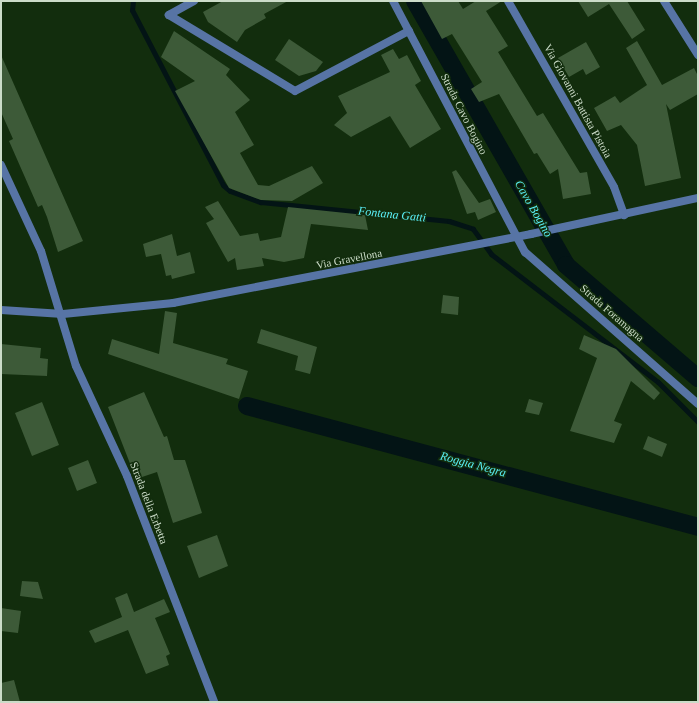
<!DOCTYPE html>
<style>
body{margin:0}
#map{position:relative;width:699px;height:703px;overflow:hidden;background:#122d0d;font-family:"Times New Roman",serif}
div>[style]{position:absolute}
.stream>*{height:5px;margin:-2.5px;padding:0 2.5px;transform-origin:2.5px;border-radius:2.5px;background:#031415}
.canal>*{height:18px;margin:-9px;padding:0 9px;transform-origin:9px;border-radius:9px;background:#031415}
.building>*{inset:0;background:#3d5a38}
.minor>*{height:8px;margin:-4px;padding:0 4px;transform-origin:4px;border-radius:4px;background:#5774a5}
span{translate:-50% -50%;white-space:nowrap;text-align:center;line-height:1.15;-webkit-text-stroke:3px #122d0d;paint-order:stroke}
.street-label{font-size:11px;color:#ccdcc9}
.water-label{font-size:12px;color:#5af0f8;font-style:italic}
.frame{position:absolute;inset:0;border:2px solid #ccdcc9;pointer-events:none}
</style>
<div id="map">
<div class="stream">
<div style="left:133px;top:1px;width:9px;rotate:96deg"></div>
<div style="left:132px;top:10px;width:197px;rotate:62.5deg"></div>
<div style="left:223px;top:185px;width:9px;rotate:41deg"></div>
<div style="left:230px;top:191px;width:33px;rotate:20deg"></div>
<div style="left:261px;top:202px;width:189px;rotate:5.8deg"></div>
<div style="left:449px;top:221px;width:25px;rotate:18deg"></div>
<div style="left:473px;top:229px;width:31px;rotate:54deg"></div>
<div style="left:491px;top:254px;width:210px;rotate:37.5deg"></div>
<div style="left:658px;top:382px;width:57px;rotate:45deg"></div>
</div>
<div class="canal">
<div style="left:415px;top:1px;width:304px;rotate:60.2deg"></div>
<div style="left:566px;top:265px;width:174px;rotate:40.6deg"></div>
<div style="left:247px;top:406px;width:467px;rotate:15deg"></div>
</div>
<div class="building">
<div style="clip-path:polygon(223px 1px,288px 1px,264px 14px,266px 18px,245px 30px,237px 42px,208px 22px,203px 12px)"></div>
<div style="clip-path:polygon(421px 1px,458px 1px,463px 9px,476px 1px,502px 1px,486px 11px,508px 46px,498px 52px,537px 116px,543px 113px,580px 173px,587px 172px,591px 194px,563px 199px,558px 169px,550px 174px,537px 153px,534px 154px,499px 94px,479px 102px,471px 89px,482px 82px,452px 34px,442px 39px)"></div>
<div style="clip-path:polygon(578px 1px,627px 1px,645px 30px,632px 39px,609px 4px,588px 17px)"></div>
<div style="clip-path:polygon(174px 31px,230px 69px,226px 75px,250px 100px,235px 112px,254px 145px,240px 153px,258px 185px,269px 186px,312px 166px,323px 183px,292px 201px,261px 200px,229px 188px,175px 91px,195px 81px,161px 57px)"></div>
<div style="clip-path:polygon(289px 39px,323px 62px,316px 71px,299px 76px,275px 60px)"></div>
<div style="clip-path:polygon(637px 41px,662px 85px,694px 68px,698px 76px,698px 94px,670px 110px,666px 104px,681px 178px,645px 186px,637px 145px,621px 125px,607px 131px,594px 108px,615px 96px,620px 103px,647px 85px,626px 48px)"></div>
<div style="clip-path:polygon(586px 42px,600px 67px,586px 75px,583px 69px,569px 77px,558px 58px)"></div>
<div style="clip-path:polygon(393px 49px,399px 59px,407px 55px,421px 81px,415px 85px,441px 129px,410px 148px,390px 116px,351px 137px,334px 125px,347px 113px,338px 96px,390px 72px,381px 55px)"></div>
<div style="clip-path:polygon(1px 55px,83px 241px,58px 252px,47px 217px,42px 205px,38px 207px,9px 141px,13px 139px,1px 112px)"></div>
<div style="clip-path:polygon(456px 170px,479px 203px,490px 199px,496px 212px,478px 220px,475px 212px,467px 214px,452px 172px)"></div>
<div style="clip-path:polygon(218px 201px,240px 236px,258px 233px,260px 241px,281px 237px,288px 207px,365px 215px,368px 230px,311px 224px,304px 258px,284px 262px,262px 258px,264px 266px,237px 270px,235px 258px,228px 262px,206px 223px,214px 219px,205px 207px)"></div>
<div style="clip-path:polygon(172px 234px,177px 256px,190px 252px,195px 273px,172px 279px,171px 275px,166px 276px,161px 254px,146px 257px,143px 244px)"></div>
<div style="clip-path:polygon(443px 295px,459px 297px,458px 315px,441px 313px)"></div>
<div style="clip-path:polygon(165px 311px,177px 313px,173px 343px,228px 359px,226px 364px,248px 371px,239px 399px,108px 354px,112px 339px,159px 354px)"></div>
<div style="clip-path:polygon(261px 329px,317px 347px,310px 374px,295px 370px,298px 356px,257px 343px)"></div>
<div style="clip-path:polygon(584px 335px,616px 349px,660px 393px,654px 400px,631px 381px,614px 421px,622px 424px,614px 443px,570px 431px,597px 358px,579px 349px)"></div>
<div style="clip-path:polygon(1px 344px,41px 348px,40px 358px,48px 359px,47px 376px,1px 374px)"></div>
<div style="clip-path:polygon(144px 392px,164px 437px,167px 436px,174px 460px,185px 460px,202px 513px,173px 523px,157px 472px,136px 479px,108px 407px)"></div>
<div style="clip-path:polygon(529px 399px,543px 403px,539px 415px,525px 412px)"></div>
<div style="clip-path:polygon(42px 402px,59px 445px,32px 456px,15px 413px)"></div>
<div style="clip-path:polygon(648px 436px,667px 444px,662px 457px,643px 449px)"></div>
<div style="clip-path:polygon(88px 460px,97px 483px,77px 491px,68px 468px)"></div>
<div style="clip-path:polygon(217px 535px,228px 566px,199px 578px,187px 546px)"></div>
<div style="clip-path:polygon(22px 581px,38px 582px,43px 599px,20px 596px)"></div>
<div style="clip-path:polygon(127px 593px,134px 612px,164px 599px,170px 612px,155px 618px,170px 654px,166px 656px,169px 665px,146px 674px,128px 630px,95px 643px,89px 631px,122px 617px,115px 598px)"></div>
<div style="clip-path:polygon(1px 608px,21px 611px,18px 633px,1px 631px)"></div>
<div style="clip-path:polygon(14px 680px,20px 702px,2px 702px,1px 683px)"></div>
</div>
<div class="minor">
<div style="left:194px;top:1px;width:29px;rotate:151deg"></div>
<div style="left:169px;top:15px;width:147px;rotate:31.1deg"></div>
<div style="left:295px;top:91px;width:129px;rotate:-27.8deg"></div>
<div style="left:393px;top:1px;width:284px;rotate:62.3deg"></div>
<div style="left:525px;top:252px;width:230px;rotate:41.3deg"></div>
<div style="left:508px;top:1px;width:214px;rotate:60.3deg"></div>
<div style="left:614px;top:187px;width:30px;rotate:70deg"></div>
<div style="left:664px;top:1px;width:64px;rotate:57.8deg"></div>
<div style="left:1px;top:165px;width:95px;rotate:65.1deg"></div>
<div style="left:41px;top:251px;width:120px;rotate:73.1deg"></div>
<div style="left:76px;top:366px;width:121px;rotate:65.1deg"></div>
<div style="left:127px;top:476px;width:242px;rotate:68.9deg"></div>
<div style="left:1px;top:310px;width:62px;rotate:3.7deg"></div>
<div style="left:63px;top:314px;width:111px;rotate:-5.7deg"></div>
<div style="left:173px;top:303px;width:365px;rotate:-10.9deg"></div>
<div style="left:531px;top:234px;width:171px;rotate:-12.2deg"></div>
</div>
<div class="street-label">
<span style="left:578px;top:101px;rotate:61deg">Via Giovanni Battista Pistoia</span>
<span style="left:464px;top:114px;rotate:63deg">Strada Cavo Bogino</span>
<span style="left:349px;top:259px;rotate:-11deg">Via Gravellona</span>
<span style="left:612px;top:313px;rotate:41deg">Strada Foramagna</span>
<span style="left:149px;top:503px;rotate:69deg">Strada della Erbetta</span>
</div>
<div class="water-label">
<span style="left:533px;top:209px;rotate:60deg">Cavo Bogino</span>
<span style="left:392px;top:215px;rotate:6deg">Fontana Gatti</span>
<span style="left:473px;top:465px;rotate:15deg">Roggia Negra</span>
</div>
<div class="frame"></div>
</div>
